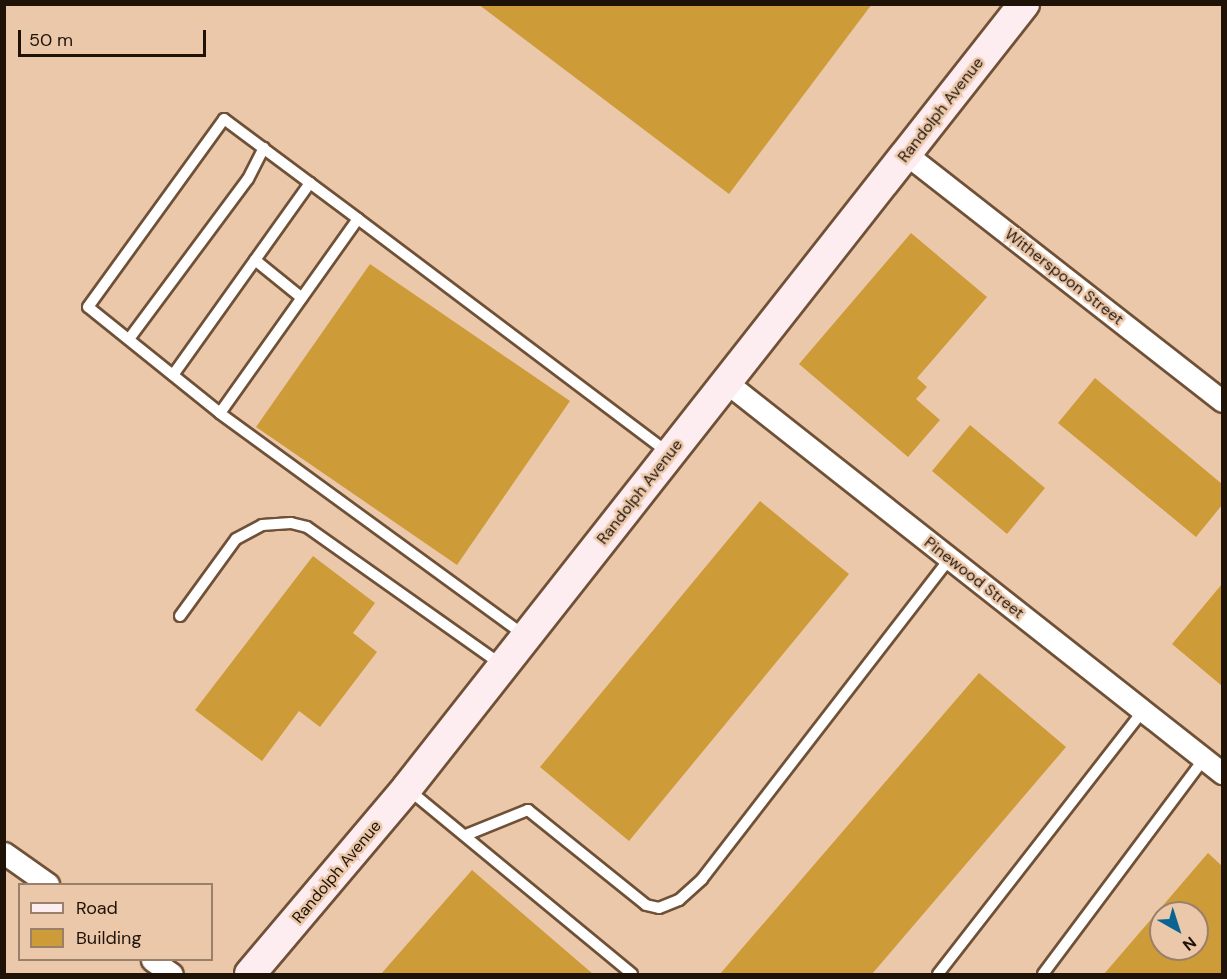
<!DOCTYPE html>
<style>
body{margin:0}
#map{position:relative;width:1227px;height:979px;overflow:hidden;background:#ecc8ab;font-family:"DM Sans",sans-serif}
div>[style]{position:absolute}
.building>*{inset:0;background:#ce9b39}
.roads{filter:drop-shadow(2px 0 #6f5137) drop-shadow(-2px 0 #6f5137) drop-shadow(0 2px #6f5137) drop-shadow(0 -2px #6f5137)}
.lane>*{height:10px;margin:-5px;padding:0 5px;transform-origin:5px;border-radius:5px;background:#fff}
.street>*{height:21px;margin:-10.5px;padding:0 10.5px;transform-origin:10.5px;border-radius:10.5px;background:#fff}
.secondary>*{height:30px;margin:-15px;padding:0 15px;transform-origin:15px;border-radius:15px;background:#fdecf0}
span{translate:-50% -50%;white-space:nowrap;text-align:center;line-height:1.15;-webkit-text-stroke:5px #ecc8ab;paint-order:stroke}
.street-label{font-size:16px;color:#1f1308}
.frame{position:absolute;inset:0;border:6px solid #1f1308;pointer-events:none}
.legend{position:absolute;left:18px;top:883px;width:195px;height:78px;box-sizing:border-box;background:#ecc8ab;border:2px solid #9a806a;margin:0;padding:8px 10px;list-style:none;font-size:18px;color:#1f1308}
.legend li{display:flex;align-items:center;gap:12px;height:30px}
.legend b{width:30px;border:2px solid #9a806a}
.north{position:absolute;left:1149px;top:901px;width:60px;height:60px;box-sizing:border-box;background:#ecc8ab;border:2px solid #9a806a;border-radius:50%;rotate:141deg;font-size:16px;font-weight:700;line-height:24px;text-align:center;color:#1f1308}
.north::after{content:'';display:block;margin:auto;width:21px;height:27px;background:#096494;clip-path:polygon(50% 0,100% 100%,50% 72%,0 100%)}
.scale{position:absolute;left:18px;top:30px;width:188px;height:27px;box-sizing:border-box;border:3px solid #1f1308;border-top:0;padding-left:8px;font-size:18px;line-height:21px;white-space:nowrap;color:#1f1308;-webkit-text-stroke:4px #ecc8ab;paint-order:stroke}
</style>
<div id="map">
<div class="building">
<div style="clip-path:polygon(478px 4px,872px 4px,729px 194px)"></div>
<div style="clip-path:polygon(911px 233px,987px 297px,917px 378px,927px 387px,916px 399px,940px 420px,908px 457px,799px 364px)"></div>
<div style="clip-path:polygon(370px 264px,570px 401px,457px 565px,256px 427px)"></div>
<div style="clip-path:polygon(1095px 378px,1222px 484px,1222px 505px,1196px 537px,1058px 423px)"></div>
<div style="clip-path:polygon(970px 425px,1045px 488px,1007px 534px,932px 471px)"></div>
<div style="clip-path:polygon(760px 501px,849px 574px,629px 841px,540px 767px)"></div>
<div style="clip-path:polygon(313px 556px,375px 603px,353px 633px,377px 652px,320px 727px,299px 711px,262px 761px,195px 710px)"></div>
<div style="clip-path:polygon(1222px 584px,1222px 686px,1172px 644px)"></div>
<div style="clip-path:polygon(979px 673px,1066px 747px,872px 974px,720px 974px)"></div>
<div style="clip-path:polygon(evenodd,1208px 853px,1222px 866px,1222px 974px,1104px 974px,1208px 853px,1161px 913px,1197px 913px,1197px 949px,1161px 949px,1161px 913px)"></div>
<div style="clip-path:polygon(472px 870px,593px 974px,381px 974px)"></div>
</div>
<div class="roads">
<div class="lane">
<div style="left:255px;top:260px;width:60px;rotate:39deg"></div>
<div style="left:129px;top:339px;width:199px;rotate:-53.4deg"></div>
<div style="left:248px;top:179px;width:35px;rotate:-63deg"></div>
<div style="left:173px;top:375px;width:236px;rotate:-54.5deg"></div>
<div style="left:220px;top:413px;width:169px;rotate:-141.2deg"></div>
<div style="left:88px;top:307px;width:232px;rotate:-54.1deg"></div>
<div style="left:224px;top:119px;width:167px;rotate:36.7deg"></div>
<div style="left:180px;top:616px;width:95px;rotate:-54deg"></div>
<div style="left:236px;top:539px;width:30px;rotate:-28deg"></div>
<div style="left:262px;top:525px;width:29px;rotate:-4deg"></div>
<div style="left:291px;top:523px;width:16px;rotate:14deg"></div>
<div style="left:307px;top:527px;width:240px;rotate:35.3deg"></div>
<div style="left:524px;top:635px;width:376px;rotate:-143.9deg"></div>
<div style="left:220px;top:413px;width:238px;rotate:-54.6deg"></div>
<div style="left:358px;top:219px;width:391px;rotate:37deg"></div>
<div style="left:409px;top:790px;width:289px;rotate:39.5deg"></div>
<div style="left:466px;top:835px;width:67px;rotate:-22deg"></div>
<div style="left:528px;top:810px;width:151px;rotate:38.8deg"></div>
<div style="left:646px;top:905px;width:13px;rotate:13deg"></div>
<div style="left:659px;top:908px;width:22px;rotate:-22deg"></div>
<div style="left:679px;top:900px;width:31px;rotate:-42deg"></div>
<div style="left:702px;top:879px;width:406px;rotate:-52.3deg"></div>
<div style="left:938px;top:974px;width:333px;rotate:-52.1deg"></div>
<div style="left:1043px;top:974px;width:269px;rotate:-53.2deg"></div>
</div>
<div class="street">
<div style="left:906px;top:154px;width:401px;rotate:38deg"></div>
<div style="left:726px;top:382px;width:632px;rotate:38.25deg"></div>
<div style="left:4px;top:853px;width:54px;rotate:35.2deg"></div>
<div style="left:152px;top:960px;width:24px;rotate:35deg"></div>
</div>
<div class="secondary">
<div style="left:250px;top:974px;width:243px;rotate:-49.8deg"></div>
<div style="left:407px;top:788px;width:998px;rotate:-51.8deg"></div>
</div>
</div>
<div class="street-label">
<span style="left:941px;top:110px;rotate:-52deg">Randolph Avenue</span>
<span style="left:1064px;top:277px;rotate:38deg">Witherspoon Street</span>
<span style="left:640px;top:492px;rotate:-52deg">Randolph Avenue</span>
<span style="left:974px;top:578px;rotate:38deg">Pinewood Street</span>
<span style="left:337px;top:872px;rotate:-50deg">Randolph Avenue</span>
</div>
<div class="frame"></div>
<ul class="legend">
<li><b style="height:8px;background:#fdecf0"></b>Road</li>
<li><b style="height:16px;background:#ce9b39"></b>Building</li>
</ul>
<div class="north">N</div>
<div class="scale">50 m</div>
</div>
